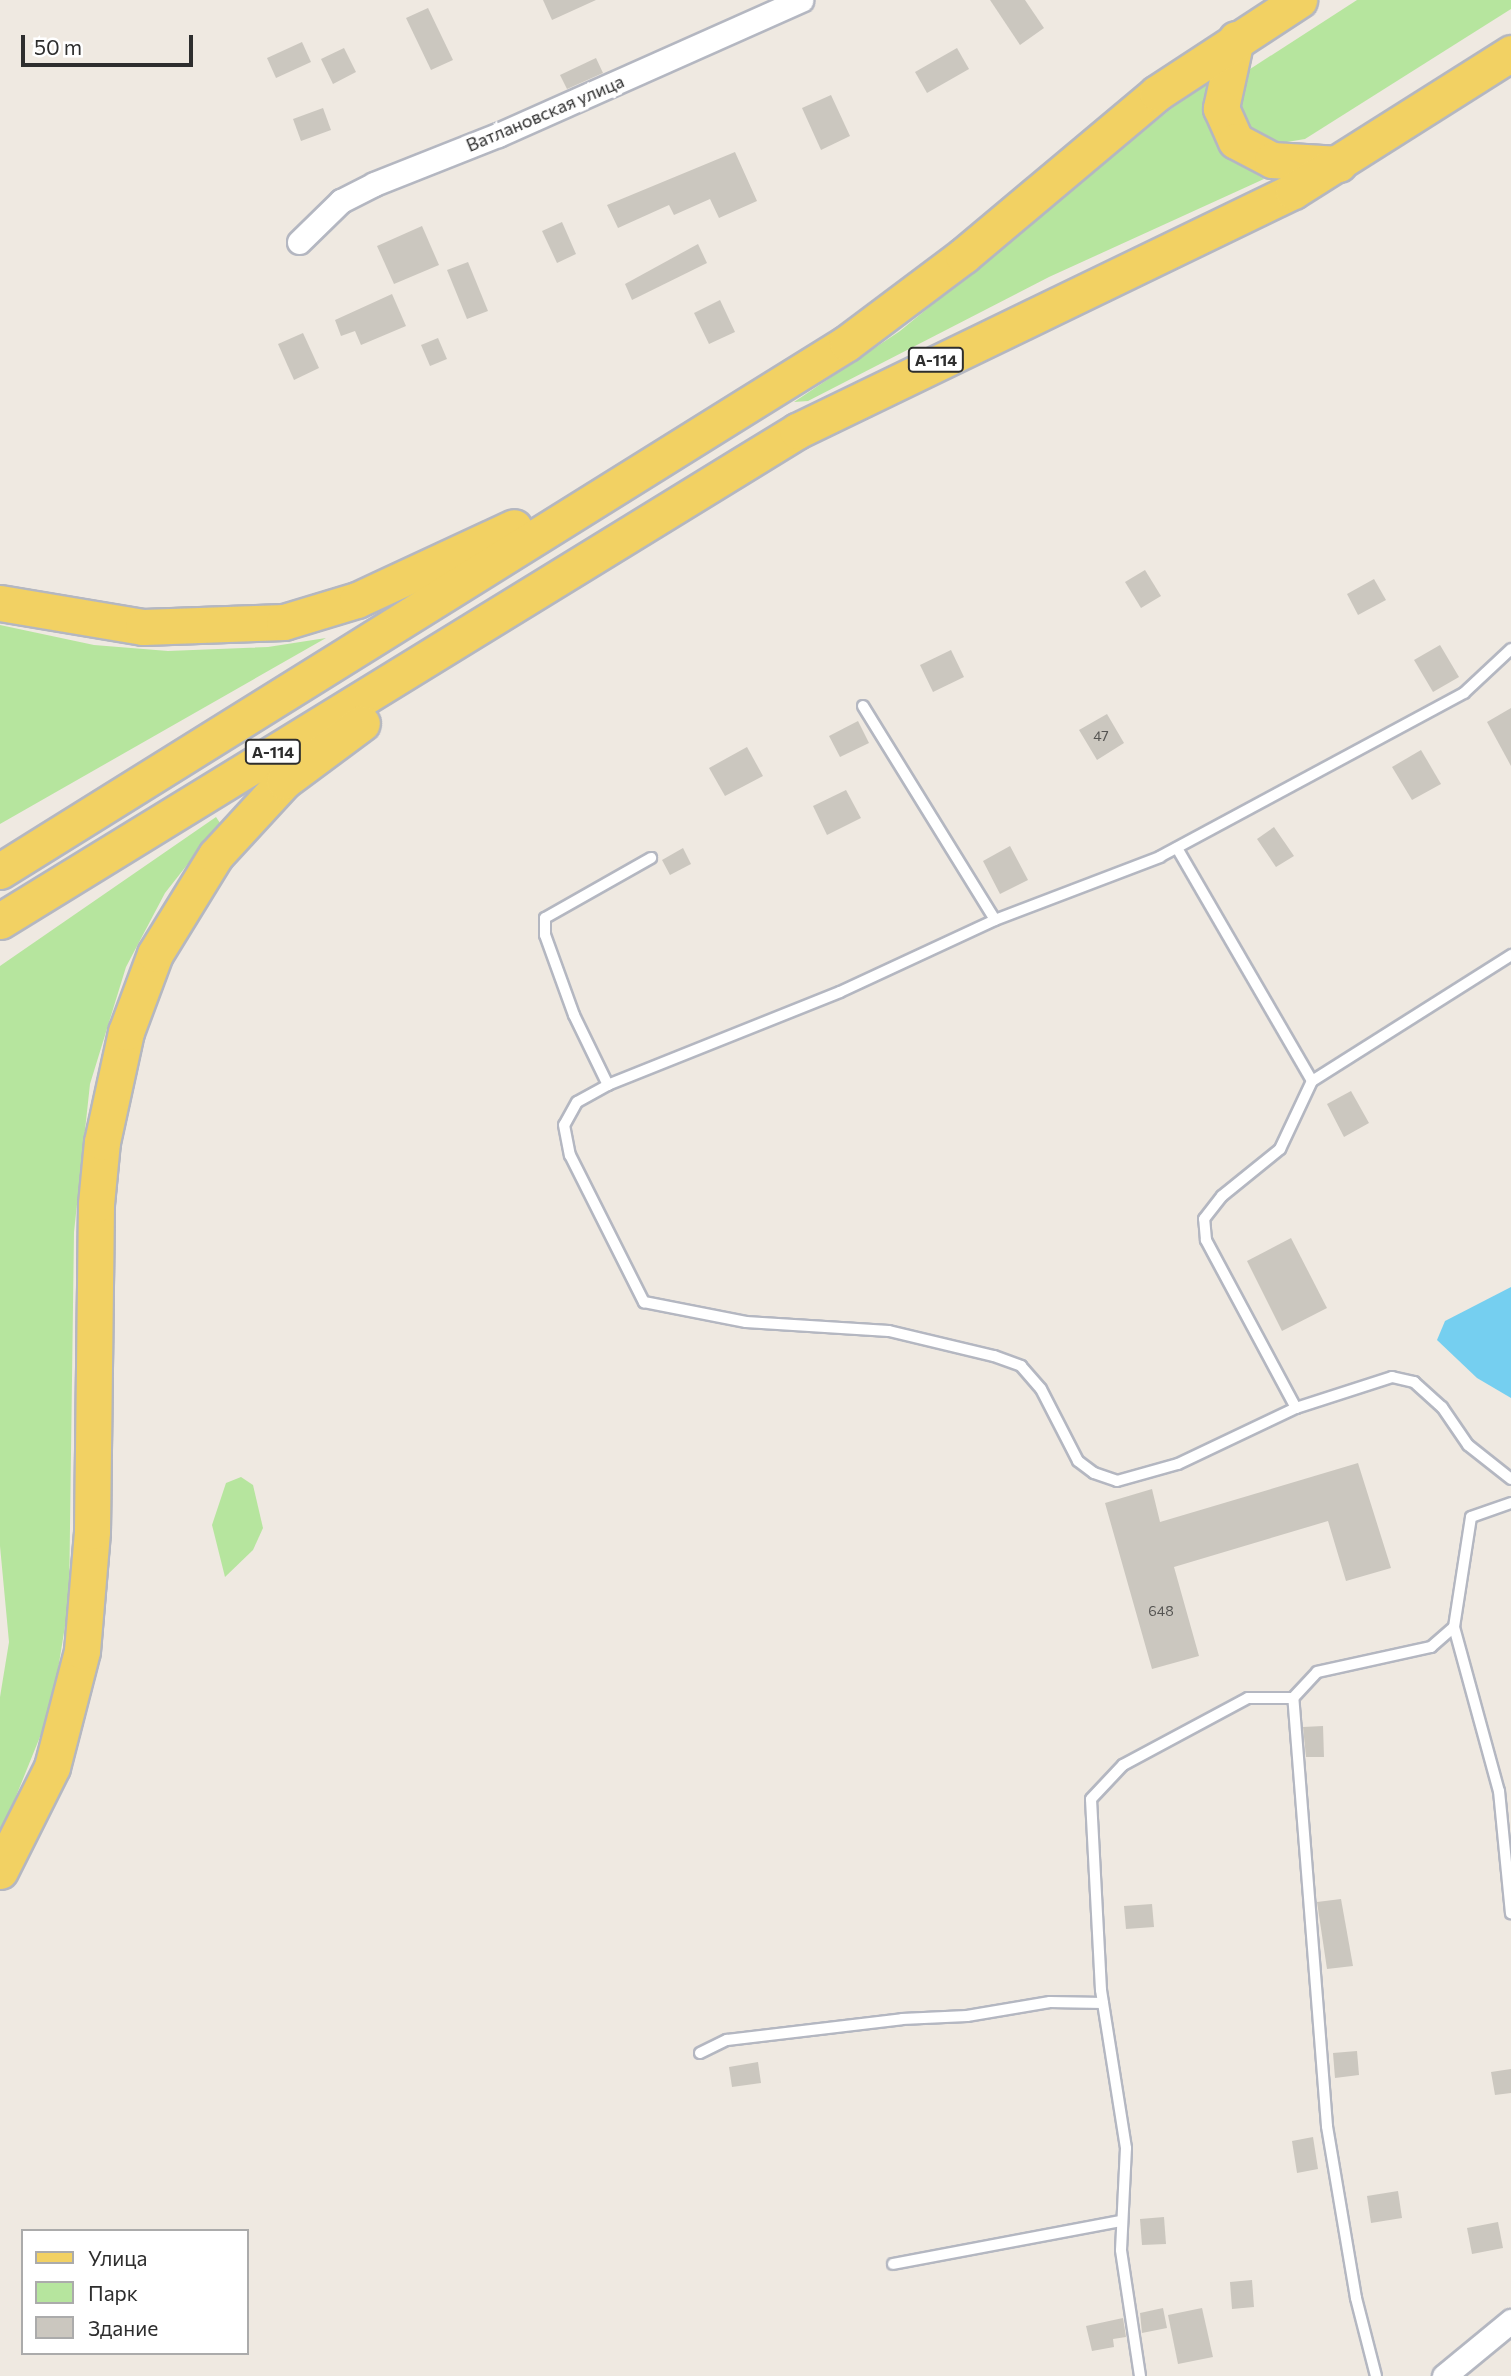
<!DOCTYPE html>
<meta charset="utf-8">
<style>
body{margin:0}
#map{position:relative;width:1511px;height:2376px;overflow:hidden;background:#efe9e1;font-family:Commissioner,sans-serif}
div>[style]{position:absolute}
.green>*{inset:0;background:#b6e59e}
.water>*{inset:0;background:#75cff0}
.building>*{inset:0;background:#cbc7bf}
.roads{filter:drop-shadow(2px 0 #b4b7c1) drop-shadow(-2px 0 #b4b7c1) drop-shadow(0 2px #b4b7c1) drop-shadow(0 -2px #b4b7c1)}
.service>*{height:10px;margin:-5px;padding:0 5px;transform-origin:5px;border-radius:5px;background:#fff}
.minor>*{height:23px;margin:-11.5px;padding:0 11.5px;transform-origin:11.5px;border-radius:11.5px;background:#fff}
.primary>*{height:35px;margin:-17.5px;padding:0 17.5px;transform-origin:17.5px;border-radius:17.5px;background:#f2d163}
span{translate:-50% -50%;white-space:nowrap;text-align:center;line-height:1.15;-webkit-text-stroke:7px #fff;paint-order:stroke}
.number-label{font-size:14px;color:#555452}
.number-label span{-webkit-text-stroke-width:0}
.shield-label span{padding:2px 5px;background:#fff;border:2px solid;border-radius:5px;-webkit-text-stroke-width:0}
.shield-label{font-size:16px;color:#2e2e2e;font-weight:700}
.street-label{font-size:18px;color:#2e2e2e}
.legend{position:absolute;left:21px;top:2229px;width:228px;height:126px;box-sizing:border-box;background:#fff;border:2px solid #ababab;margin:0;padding:9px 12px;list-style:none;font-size:21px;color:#2e2e2e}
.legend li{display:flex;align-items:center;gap:14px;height:35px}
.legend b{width:35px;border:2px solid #ababab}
.scale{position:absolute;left:21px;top:35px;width:172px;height:32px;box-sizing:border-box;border:4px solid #2e2e2e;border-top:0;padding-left:9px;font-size:21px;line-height:24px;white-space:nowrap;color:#2e2e2e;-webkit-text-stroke:5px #fff;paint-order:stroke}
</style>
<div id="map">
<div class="green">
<div style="clip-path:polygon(1357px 0,1511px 0,1511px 9px,1305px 139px,1275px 144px,1245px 126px,1237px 104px,1247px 71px)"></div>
<div style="clip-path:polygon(1206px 80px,1206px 120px,1219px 149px,1264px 179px,1049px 277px,808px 401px,794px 402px,900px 331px)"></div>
<div style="clip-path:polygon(0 625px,94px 645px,168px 651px,268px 647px,326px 638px,0 824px)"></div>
<div style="clip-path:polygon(216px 817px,220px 823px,165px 893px,126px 967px,90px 1084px,74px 1232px,69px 1601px,52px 1707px,0 1836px,0 1697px,9px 1642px,0 1546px,0 966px)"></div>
<div style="clip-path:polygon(241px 1477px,253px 1485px,263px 1528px,253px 1550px,225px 1577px,212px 1525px,226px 1483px)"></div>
</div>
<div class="water">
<div style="clip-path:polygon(1511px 1287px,1511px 1398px,1477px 1378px,1437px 1340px,1445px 1321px)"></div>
</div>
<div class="building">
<div style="clip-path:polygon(543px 0,596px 0,552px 20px)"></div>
<div style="clip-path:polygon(990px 0,1025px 0,1044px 28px,1020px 45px)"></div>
<div style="clip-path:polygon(428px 8px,453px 60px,431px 70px,406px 18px)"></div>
<div style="clip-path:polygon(302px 42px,311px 62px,276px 78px,267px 58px)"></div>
<div style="clip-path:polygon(344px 48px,356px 72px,333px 84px,321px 59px)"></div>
<div style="clip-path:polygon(957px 48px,969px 69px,927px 93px,915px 72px)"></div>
<div style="clip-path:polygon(596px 58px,603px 73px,567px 89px,560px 75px)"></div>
<div style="clip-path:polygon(831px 95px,850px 136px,821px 150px,802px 108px)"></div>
<div style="clip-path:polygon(323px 108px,331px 130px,301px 141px,293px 119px)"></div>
<div style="clip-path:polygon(735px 152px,757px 201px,719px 218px,710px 199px,674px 215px,669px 205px,618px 228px,607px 205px)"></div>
<div style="clip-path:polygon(562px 222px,576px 254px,557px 263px,542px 231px)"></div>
<div style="clip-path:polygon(422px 226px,439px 265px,394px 284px,377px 246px)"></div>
<div style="clip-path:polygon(698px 244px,707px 263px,632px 300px,625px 284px)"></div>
<div style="clip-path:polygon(468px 262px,488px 311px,467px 319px,447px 270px)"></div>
<div style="clip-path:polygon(392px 294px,406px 326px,361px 345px,355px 331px,341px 336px,335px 320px)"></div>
<div style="clip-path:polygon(720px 300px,735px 332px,709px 344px,694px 313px)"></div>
<div style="clip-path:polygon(303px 333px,319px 368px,294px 380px,278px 344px)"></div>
<div style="clip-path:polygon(438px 338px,447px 359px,430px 366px,421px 345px)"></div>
<div style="clip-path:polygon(1145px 570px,1161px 596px,1141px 608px,1125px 582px)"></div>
<div style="clip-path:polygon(1374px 579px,1386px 600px,1358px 615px,1347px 594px)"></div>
<div style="clip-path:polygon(1440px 645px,1459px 677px,1433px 692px,1414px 660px)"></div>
<div style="clip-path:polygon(951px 650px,964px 677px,933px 692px,920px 665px)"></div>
<div style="clip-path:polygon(1511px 708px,1511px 766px,1487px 722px)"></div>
<div style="clip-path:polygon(1107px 714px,1124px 743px,1097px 760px,1079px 730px)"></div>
<div style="clip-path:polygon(858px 721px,869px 743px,840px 757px,829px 736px)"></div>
<div style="clip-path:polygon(747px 747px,763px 776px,725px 796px,709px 768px)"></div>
<div style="clip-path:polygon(1421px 750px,1441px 784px,1412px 800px,1392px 767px)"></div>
<div style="clip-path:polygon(846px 790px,861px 818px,827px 835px,813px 806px)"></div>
<div style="clip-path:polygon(1274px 827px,1294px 856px,1276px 867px,1257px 839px)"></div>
<div style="clip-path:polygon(1010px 846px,1028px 880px,1000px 894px,983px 861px)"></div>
<div style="clip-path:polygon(683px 848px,691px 864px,670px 875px,662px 860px)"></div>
<div style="clip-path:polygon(1351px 1091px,1369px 1123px,1344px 1137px,1327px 1104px)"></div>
<div style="clip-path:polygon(1291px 1238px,1327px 1308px,1282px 1331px,1247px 1261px)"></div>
<div style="clip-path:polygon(1358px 1463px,1391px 1568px,1346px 1581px,1328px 1521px,1174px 1567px,1199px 1656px,1152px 1669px,1105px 1503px,1152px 1489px,1160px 1522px)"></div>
<div style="clip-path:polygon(1323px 1726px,1324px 1757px,1306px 1757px,1303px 1727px)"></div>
<div style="clip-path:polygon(1341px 1899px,1353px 1966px,1327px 1969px,1317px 1902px)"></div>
<div style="clip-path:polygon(1152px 1904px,1154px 1927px,1126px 1929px,1124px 1906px)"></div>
<div style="clip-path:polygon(1357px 2051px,1359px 2075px,1335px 2078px,1333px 2053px)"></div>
<div style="clip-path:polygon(758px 2062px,761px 2083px,732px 2087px,729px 2067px)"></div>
<div style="clip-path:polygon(1511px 2069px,1511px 2093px,1495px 2095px,1491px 2072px)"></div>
<div style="clip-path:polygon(1313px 2137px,1318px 2169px,1297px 2173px,1292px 2141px)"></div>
<div style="clip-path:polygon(1398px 2191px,1402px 2218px,1371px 2223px,1367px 2196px)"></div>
<div style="clip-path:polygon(1164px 2217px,1166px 2244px,1142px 2245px,1140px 2219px)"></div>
<div style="clip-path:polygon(1498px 2222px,1503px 2248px,1472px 2254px,1467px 2228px)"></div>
<div style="clip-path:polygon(1252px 2280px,1254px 2307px,1232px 2309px,1230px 2282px)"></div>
<div style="clip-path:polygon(1163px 2308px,1167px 2328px,1142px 2333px,1140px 2313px)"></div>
<div style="clip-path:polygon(1202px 2308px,1213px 2357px,1178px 2364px,1168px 2315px)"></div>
<div style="clip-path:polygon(1123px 2318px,1126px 2337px,1113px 2339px,1114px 2347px,1092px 2351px,1086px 2326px)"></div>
</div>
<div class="roads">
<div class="service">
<div style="left:1511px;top:649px;width:64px;rotate:136.9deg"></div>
<div style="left:1464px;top:693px;width:345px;rotate:151.7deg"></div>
<div style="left:1160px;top:857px;width:177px;rotate:159.1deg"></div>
<div style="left:995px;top:920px;width:171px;rotate:155.1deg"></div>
<div style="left:840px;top:992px;width:250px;rotate:158.2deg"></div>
<div style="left:608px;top:1085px;width:35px;rotate:151deg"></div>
<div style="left:577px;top:1102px;width:26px;rotate:119deg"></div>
<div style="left:564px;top:1125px;width:31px;rotate:79deg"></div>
<div style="left:570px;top:1155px;width:165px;rotate:63.3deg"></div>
<div style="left:644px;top:1302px;width:104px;rotate:11.1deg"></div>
<div style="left:746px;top:1322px;width:143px;rotate:3.6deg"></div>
<div style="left:889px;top:1331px;width:108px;rotate:13.4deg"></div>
<div style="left:994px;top:1356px;width:29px;rotate:20deg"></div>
<div style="left:1021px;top:1366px;width:30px;rotate:49deg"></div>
<div style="left:1041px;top:1389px;width:81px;rotate:62.8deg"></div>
<div style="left:1078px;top:1461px;width:20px;rotate:37deg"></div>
<div style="left:1094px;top:1473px;width:24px;rotate:19deg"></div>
<div style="left:1117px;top:1481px;width:63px;rotate:-15.6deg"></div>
<div style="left:1178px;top:1464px;width:131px;rotate:-25.4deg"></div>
<div style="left:1296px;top:1408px;width:101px;rotate:-17.9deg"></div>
<div style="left:1392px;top:1377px;width:23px;rotate:13deg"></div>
<div style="left:1414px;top:1382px;width:38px;rotate:42deg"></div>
<div style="left:1442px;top:1407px;width:46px;rotate:55.6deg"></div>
<div style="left:1468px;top:1445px;width:55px;rotate:38.3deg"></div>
<div style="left:863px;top:706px;width:251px;rotate:58.3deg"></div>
<div style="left:1177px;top:848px;width:269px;rotate:59.9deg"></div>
<div style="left:608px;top:1085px;width:78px;rotate:-115.9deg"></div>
<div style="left:574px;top:1015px;width:85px;rotate:-109.9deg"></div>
<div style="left:545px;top:935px;width:17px;rotate:-90deg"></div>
<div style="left:545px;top:918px;width:122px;rotate:-29.5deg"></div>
<div style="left:1296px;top:1408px;width:191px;rotate:-118.2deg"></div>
<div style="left:1206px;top:1240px;width:21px;rotate:-95deg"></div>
<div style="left:1204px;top:1219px;width:29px;rotate:-52deg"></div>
<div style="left:1222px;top:1196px;width:75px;rotate:-39deg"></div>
<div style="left:1280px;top:1149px;width:75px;rotate:-64.8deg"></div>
<div style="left:1312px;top:1081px;width:236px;rotate:-32.3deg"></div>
<div style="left:1454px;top:1627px;width:170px;rotate:74.7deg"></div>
<div style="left:1499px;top:1791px;width:123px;rotate:84.4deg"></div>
<div style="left:700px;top:2053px;width:30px;rotate:-26deg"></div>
<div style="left:727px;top:2040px;width:176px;rotate:-6.8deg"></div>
<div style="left:902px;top:2019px;width:65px;rotate:-2.6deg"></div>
<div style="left:967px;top:2016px;width:84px;rotate:-9.6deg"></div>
<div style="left:1050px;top:2002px;width:53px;rotate:1.1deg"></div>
<div style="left:893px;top:2264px;width:232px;rotate:-10.7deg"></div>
<div style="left:1140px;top:2376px;width:127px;rotate:-98.6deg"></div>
<div style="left:1121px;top:2250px;width:102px;rotate:-87.2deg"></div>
<div style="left:1126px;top:2148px;width:160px;rotate:-99deg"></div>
<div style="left:1101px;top:1990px;width:191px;rotate:-93deg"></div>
<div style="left:1091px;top:1799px;width:47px;rotate:-46.7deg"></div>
<div style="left:1123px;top:1765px;width:142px;rotate:-28.2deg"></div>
<div style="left:1248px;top:1698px;width:45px"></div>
<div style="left:1376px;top:2376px;width:81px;rotate:-104.4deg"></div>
<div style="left:1356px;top:2298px;width:174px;rotate:-99.6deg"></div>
<div style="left:1327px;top:2126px;width:429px;rotate:-94.5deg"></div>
<div style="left:1293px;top:1698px;width:35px;rotate:-47deg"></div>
<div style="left:1317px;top:1672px;width:117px;rotate:-12.4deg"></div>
<div style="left:1431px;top:1647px;width:30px;rotate:-41deg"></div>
<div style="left:1454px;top:1627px;width:111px;rotate:-81.2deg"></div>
<div style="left:1471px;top:1517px;width:42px;rotate:-19.3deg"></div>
</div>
<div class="minor">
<div style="left:299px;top:242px;width:59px;rotate:-44.3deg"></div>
<div style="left:341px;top:201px;width:37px;rotate:-27deg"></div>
<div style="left:374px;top:184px;width:133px;rotate:-21.6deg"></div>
<div style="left:498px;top:135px;width:332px;rotate:-24deg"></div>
<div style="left:1444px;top:2376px;width:87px;rotate:-39.4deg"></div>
</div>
<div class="primary">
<div style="left:1236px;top:39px;width:71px;rotate:102.3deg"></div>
<div style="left:1221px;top:108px;width:36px;rotate:66deg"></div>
<div style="left:1236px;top:141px;width:41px;rotate:27.8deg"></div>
<div style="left:1272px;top:160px;width:67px;rotate:3.4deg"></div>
<div style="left:0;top:603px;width:145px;rotate:9.5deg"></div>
<div style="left:143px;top:627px;width:141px;rotate:-2deg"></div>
<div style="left:284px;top:622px;width:76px;rotate:-16.8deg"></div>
<div style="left:357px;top:600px;width:173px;rotate:-24.9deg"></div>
<div style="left:0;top:871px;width:998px;rotate:-31.94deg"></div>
<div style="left:847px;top:343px;width:145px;rotate:-36.9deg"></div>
<div style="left:963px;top:256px;width:253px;rotate:-40deg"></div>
<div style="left:1157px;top:93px;width:170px;rotate:-33.2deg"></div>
<div style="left:0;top:921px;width:936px;rotate:-31.58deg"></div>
<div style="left:797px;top:431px;width:551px;rotate:-25.82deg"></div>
<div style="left:1293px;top:191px;width:258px;rotate:-32.3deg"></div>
<div style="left:0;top:1871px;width:116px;rotate:-63.4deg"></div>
<div style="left:52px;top:1767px;width:120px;rotate:-75.5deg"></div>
<div style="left:82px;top:1651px;width:120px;rotate:-85.2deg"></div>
<div style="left:92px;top:1531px;width:327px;rotate:-89.3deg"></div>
<div style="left:96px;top:1204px;width:62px;rotate:-84.5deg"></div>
<div style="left:102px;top:1142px;width:113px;rotate:-77.7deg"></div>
<div style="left:126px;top:1032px;width:83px;rotate:-69.6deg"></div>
<div style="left:155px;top:954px;width:116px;rotate:-58.4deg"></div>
<div style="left:216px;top:855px;width:100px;rotate:-47.4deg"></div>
<div style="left:284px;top:781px;width:97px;rotate:-36.6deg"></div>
</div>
</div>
<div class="number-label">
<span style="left:1101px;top:736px">47</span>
<span style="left:1161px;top:1611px">648</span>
</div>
<div class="shield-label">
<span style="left:936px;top:360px">А-114</span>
<span style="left:273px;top:752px">А-114</span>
</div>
<div class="street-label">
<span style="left:545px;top:113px;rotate:-23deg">Ватлановская улица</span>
</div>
<ul class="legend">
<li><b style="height:9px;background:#f2d163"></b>Улица</li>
<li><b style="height:19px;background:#b6e59e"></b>Парк</li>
<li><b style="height:19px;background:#cbc7bf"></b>Здание</li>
</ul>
<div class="scale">50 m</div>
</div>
